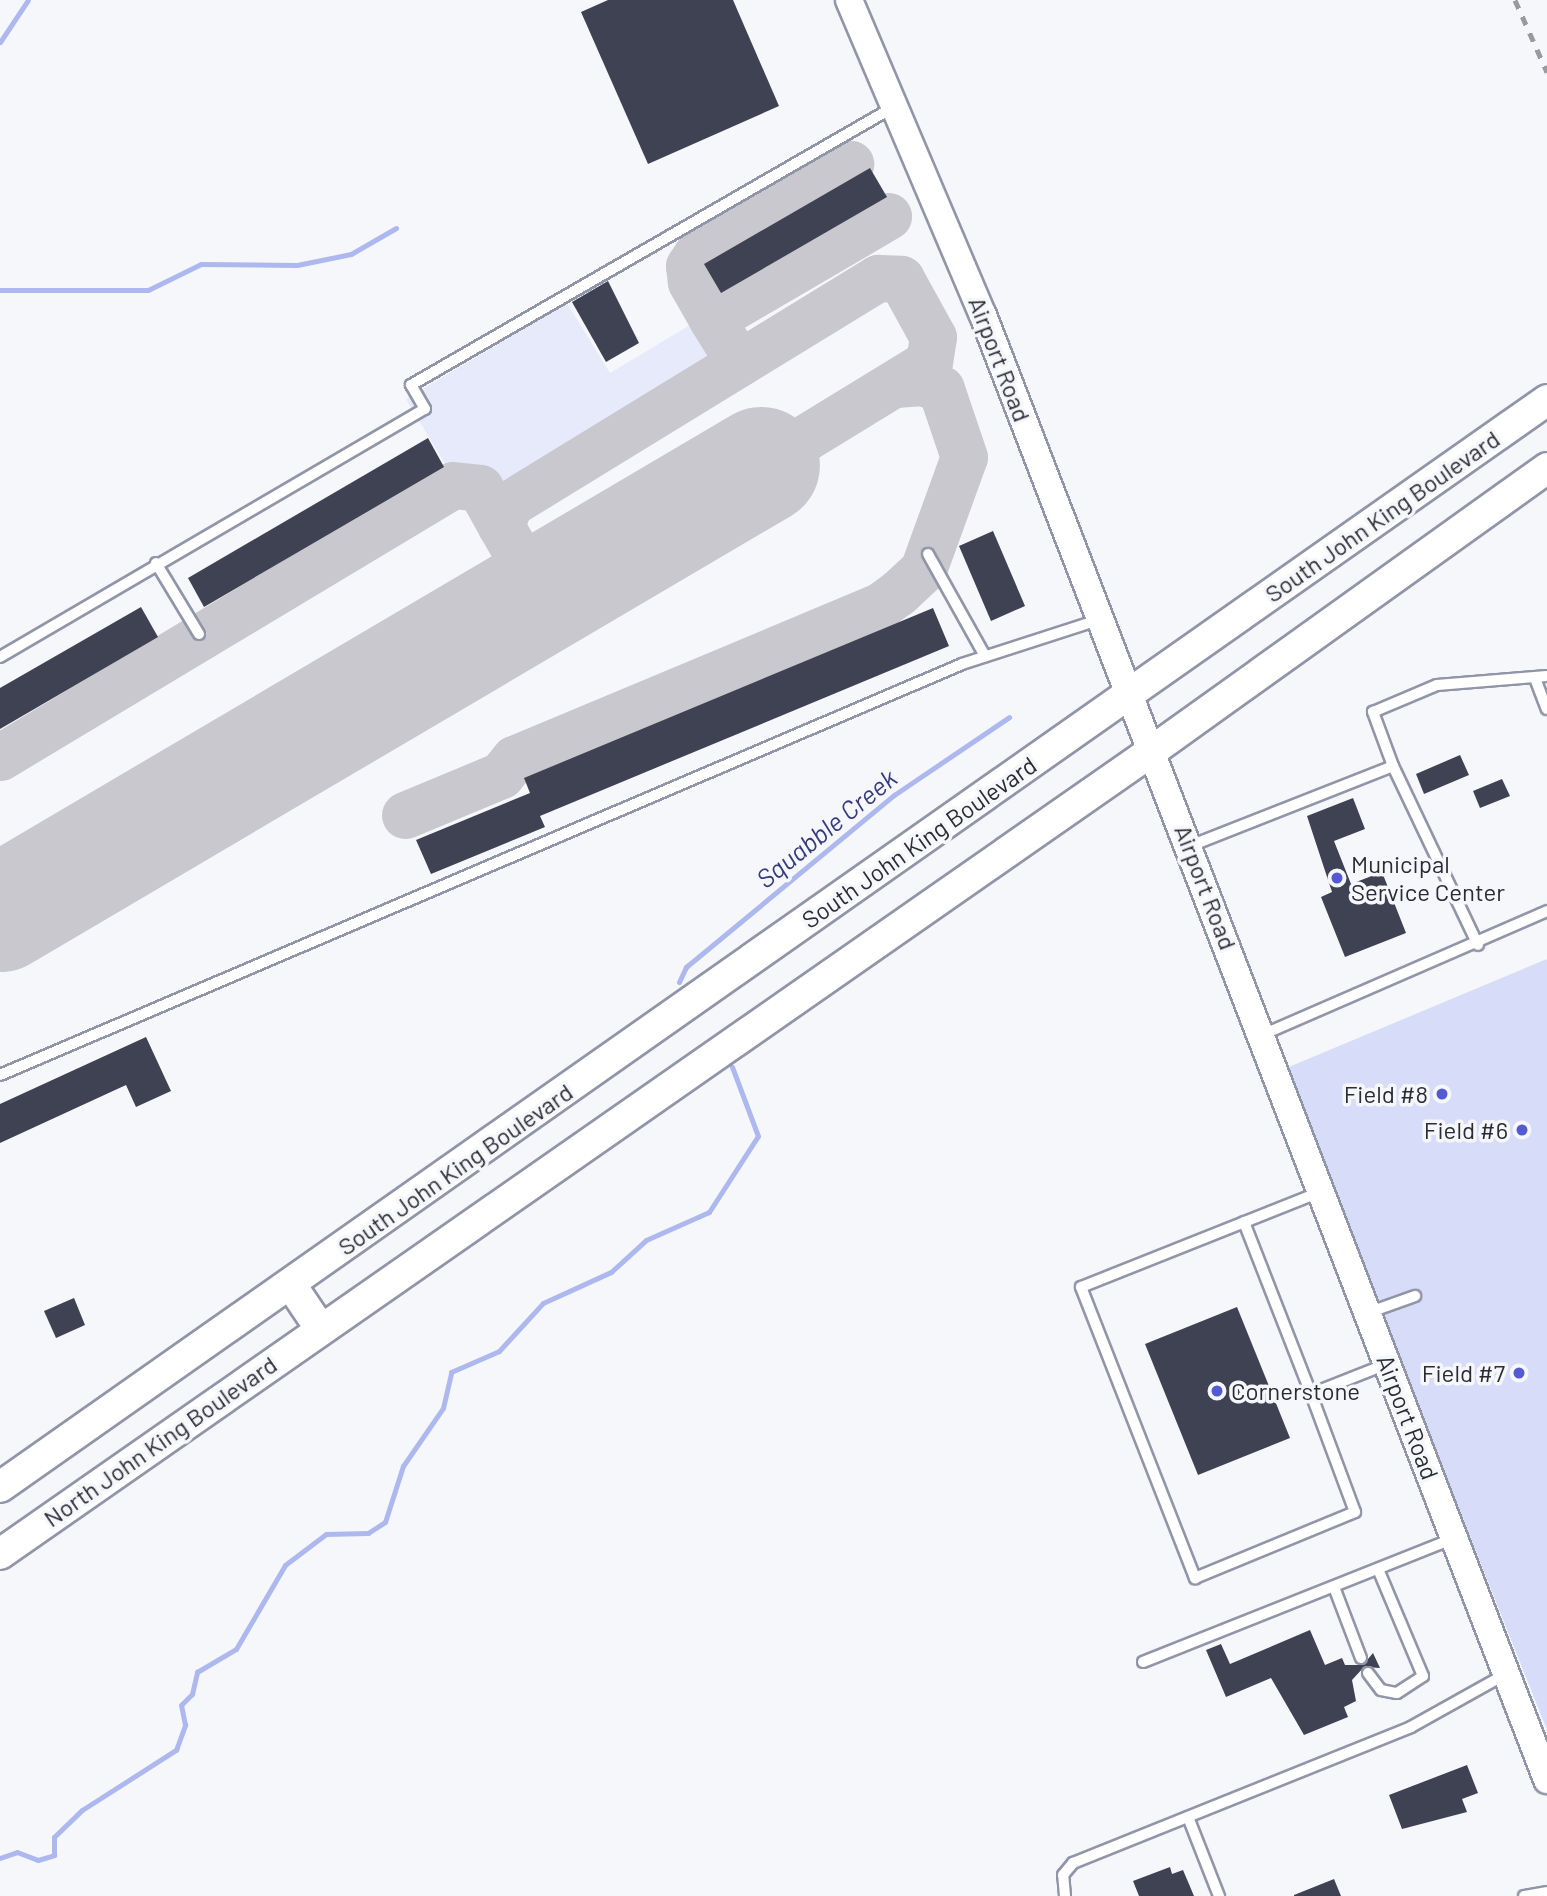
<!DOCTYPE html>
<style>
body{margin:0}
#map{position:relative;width:1547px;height:1896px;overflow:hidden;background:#f6f7fb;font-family:Barlow,sans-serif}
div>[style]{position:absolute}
.built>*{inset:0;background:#e6eafb}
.green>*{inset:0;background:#d7ddf8}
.stream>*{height:5px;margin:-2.5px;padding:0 2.5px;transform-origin:2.5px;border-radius:2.5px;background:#adb8ef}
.taxiway>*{height:47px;margin:-23.5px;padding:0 23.5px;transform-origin:23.5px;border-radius:23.5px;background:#c8c8ce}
.runway>*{height:117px;margin:-58.5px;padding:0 58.5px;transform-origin:58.5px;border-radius:58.5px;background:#c8c8ce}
.building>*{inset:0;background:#3f4252}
.roads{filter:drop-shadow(2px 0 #9195a8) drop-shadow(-2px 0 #9195a8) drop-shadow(0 2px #9195a8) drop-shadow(0 -2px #9195a8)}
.lane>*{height:10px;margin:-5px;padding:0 5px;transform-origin:5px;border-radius:5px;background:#fff}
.secondary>*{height:26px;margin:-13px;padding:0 13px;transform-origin:13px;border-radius:13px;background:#fff}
.primary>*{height:30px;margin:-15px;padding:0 15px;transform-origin:15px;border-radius:15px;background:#fff}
.rail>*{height:5px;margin-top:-2.5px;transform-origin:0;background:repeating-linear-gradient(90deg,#999aa0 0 9px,transparent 0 18px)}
.dots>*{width:19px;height:19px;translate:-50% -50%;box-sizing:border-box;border:4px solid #f6f7fb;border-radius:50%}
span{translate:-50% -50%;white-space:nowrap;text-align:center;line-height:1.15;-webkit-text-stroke:7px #f6f7fb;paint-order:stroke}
.street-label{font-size:24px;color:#2a2b33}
.poi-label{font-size:24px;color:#2a2b33}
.left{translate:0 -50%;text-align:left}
.right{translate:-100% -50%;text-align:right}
.water-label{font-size:26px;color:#353b7c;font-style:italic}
</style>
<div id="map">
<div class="built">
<div style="clip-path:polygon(567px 303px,610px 373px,720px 307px,754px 363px,483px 527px,406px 399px)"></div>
</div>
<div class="green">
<div style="clip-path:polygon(1547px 959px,1547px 1730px,1284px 1069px)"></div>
</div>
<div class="stream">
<div style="left:0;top:42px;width:50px;rotate:-56.3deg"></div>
<div style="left:0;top:290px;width:148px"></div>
<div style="left:148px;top:290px;width:59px;rotate:-26.1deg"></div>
<div style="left:201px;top:264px;width:96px;rotate:0.6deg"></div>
<div style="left:297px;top:265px;width:55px;rotate:-11.5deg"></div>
<div style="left:351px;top:254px;width:52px;rotate:-30deg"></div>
<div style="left:679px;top:982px;width:17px;rotate:-65deg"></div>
<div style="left:686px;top:967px;width:270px;rotate:-39.6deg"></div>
<div style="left:894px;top:795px;width:139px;rotate:-34.1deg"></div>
<div style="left:0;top:1858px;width:18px;rotate:-19deg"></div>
<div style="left:17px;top:1852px;width:22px;rotate:21deg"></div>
<div style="left:38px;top:1860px;width:17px;rotate:-17deg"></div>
<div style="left:54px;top:1855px;width:18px;rotate:-90deg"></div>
<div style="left:54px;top:1837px;width:39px;rotate:-44deg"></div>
<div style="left:82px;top:1810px;width:112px;rotate:-32.6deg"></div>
<div style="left:176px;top:1750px;width:27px;rotate:-70deg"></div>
<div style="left:185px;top:1725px;width:20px;rotate:-101deg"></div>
<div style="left:181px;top:1705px;width:16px;rotate:-45deg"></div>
<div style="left:192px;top:1694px;width:23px;rotate:-77deg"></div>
<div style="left:197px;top:1672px;width:45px;rotate:-30.5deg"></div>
<div style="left:236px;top:1649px;width:97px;rotate:-59.7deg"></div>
<div style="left:285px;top:1565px;width:51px;rotate:-37.1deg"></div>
<div style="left:326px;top:1534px;width:42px;rotate:-1.4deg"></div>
<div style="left:368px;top:1533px;width:20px;rotate:-33deg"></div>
<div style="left:385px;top:1522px;width:59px;rotate:-72.2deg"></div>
<div style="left:403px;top:1466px;width:70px;rotate:-55.4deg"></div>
<div style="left:443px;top:1408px;width:37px;rotate:-77deg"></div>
<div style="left:451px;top:1372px;width:52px;rotate:-23.6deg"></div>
<div style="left:499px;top:1351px;width:65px;rotate:-47.5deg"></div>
<div style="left:543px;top:1303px;width:75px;rotate:-24.5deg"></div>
<div style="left:611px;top:1272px;width:47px;rotate:-42.4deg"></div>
<div style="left:646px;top:1240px;width:69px;rotate:-24deg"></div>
<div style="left:709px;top:1212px;width:90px;rotate:-57.2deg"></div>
<div style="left:758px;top:1136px;width:74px;rotate:-110.6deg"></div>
</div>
<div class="taxiway">
<div style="left:712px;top:319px;width:43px;rotate:-119.6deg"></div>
<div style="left:691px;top:282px;width:16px;rotate:-97deg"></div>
<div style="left:689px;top:266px;width:14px;rotate:-56deg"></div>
<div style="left:697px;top:254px;width:178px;rotate:-30.5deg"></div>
<div style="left:739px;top:363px;width:52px;rotate:-121.5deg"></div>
<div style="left:712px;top:319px;width:204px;rotate:-30.3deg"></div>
<div style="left:540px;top:594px;width:78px;rotate:-119.8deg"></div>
<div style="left:501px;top:526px;width:23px;rotate:-70deg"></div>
<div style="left:509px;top:504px;width:433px;rotate:-31.5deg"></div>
<div style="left:878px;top:278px;width:23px;rotate:2deg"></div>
<div style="left:901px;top:279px;width:66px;rotate:61.1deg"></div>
<div style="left:933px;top:337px;width:25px;rotate:99deg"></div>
<div style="left:929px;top:362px;width:197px;rotate:148.5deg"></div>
<div style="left:0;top:757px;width:528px;rotate:-30.98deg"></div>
<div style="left:453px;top:485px;width:27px;rotate:6deg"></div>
<div style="left:480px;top:488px;width:43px;rotate:61.1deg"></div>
<div style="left:405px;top:815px;width:104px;rotate:-22.6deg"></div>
<div style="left:501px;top:775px;width:21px;rotate:-51deg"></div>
<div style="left:514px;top:759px;width:397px;rotate:-22.7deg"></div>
<div style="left:880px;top:606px;width:22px;rotate:-36deg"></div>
<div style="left:898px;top:593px;width:34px;rotate:-43deg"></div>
<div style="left:923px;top:570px;width:120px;rotate:-70.1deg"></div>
<div style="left:964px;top:457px;width:72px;rotate:-108.7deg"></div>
<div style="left:941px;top:389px;width:19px;rotate:-159deg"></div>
<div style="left:923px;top:382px;width:28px;rotate:176deg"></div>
</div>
<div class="runway">
<div style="left:0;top:913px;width:883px;rotate:-30.49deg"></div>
</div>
<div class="building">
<div style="clip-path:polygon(608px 0,733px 0,779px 106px,648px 164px,581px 12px)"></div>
<div style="clip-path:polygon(870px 168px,887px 197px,721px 293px,704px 264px)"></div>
<div style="clip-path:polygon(608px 281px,639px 343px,606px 362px,572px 302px)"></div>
<div style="clip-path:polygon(428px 438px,444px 467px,204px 607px,188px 578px)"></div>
<div style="clip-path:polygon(993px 531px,1025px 606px,991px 621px,959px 546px)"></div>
<div style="clip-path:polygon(141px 607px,158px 637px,0 729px,0 688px)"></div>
<div style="clip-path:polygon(933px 608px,949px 646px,540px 816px,545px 827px,431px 874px,416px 840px,530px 793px,524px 778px)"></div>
<div style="clip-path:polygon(1460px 755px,1469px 775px,1424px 794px,1416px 774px)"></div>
<div style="clip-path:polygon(1502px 779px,1510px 796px,1480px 808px,1473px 791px)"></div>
<div style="clip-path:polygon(1353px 798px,1365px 829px,1334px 841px,1351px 884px,1382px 872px,1406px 933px,1345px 957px,1321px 897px,1332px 892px,1307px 816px)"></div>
<div style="clip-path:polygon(146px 1037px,171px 1091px,136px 1107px,126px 1085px,0 1143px,0 1104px)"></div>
<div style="clip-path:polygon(74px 1298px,85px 1325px,56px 1338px,44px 1311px)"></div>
<div style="clip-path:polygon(1237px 1307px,1290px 1438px,1198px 1475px,1145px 1344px)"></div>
<div style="clip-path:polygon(1310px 1630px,1325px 1665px,1342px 1658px,1345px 1665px,1363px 1665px,1373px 1653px,1380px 1668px,1364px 1667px,1352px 1680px,1356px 1701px,1344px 1707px,1348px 1717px,1304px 1735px,1271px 1678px,1226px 1697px,1206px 1650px,1221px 1644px,1230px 1664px)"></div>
<div style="clip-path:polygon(1467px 1765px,1478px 1793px,1462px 1799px,1467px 1812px,1402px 1829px,1389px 1795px)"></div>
<div style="clip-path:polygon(1170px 1867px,1172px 1874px,1183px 1870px,1194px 1896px,1139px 1896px,1133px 1881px)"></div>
<div style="clip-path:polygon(1334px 1879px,1341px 1896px,1294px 1896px,1294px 1895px)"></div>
</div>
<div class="roads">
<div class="lane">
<div style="left:928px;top:554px;width:117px;rotate:60.8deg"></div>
<div style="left:156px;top:563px;width:83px;rotate:58.8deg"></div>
<div style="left:0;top:657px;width:492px;rotate:-30.3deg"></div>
<div style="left:425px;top:409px;width:28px;rotate:-120deg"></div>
<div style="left:411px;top:385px;width:555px;rotate:-29.94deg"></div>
<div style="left:1536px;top:681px;width:30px;rotate:69deg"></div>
<div style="left:1393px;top:766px;width:198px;rotate:64.6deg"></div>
<div style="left:1190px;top:846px;width:218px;rotate:-21.5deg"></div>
<div style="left:1393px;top:766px;width:58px;rotate:-110.3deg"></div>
<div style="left:1373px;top:712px;width:69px;rotate:-22.9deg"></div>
<div style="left:1437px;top:685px;width:110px;rotate:-4.7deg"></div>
<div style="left:1262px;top:1035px;width:311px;rotate:-23.5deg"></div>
<div style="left:0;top:1075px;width:1046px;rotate:-23.13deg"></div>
<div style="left:962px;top:664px;width:143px;rotate:-17.9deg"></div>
<div style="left:1320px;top:1192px;width:257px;rotate:158.3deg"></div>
<div style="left:1081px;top:1287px;width:313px;rotate:68.6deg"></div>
<div style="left:1195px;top:1578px;width:173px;rotate:-22.4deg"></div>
<div style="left:1355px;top:1512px;width:126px;rotate:-110.4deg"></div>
<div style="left:1311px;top:1394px;width:79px;rotate:-21.7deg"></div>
<div style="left:1244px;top:1222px;width:185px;rotate:68.7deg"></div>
<div style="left:1370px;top:1312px;width:48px;rotate:-19.6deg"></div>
<div style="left:1334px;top:1587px;width:76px;rotate:69.2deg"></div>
<div style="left:1143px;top:1662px;width:335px;rotate:-21.7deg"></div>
<div style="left:1368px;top:1673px;width:21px;rotate:53deg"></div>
<div style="left:1381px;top:1690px;width:16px;rotate:11deg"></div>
<div style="left:1397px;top:1693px;width:31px;rotate:-33deg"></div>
<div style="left:1423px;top:1676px;width:116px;rotate:-112.8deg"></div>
<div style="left:1188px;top:1817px;width:85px;rotate:68.6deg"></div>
<div style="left:1065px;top:1896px;width:21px;rotate:-95deg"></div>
<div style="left:1063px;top:1875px;width:16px;rotate:-50deg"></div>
<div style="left:1073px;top:1863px;width:364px;rotate:-21.9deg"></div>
<div style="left:1411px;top:1727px;width:109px;rotate:-29.2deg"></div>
<div style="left:1524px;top:1896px;width:23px;rotate:-10deg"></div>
</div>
<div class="secondary">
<div style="left:849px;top:0;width:342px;rotate:67deg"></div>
<div style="left:983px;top:315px;width:1570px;rotate:68.94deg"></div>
</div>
<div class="primary">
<div style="left:291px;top:1285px;width:52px;rotate:56deg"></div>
<div style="left:0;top:1487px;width:1891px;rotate:-35.09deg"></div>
<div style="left:0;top:1554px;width:1404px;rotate:-34.88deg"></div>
<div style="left:1152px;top:751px;width:486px;rotate:-35.6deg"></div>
</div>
</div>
<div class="rail">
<div style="left:1515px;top:0;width:79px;rotate:66deg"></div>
</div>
<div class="dots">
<div style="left:1337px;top:878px;background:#545bd2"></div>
<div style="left:1442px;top:1094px;background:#545bd2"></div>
<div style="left:1522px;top:1130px;background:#545bd2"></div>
<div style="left:1519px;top:1373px;background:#545bd2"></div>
<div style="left:1217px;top:1391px;background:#545bd2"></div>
</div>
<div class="street-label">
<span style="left:1000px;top:359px;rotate:69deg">Airport Road</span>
<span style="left:1382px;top:516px;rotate:-35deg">South John King Boulevard</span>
<span style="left:919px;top:842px;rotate:-35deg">South John King Boulevard</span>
<span style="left:1206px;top:887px;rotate:69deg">Airport Road</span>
<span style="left:455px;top:1169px;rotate:-35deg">South John King Boulevard</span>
<span style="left:1408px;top:1417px;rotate:69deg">Airport Road</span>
<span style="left:160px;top:1441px;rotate:-35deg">North John King Boulevard</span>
</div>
<div class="poi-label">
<span class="left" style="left:1351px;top:878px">Municipal<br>Service Center</span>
<span class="right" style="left:1428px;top:1094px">Field #8</span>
<span class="right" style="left:1508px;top:1130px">Field #6</span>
<span class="right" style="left:1505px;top:1373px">Field #7</span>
<span class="left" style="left:1231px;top:1391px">Cornerstone</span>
</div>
<div class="water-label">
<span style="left:826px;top:828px;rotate:-39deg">Squabble Creek</span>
</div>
</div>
